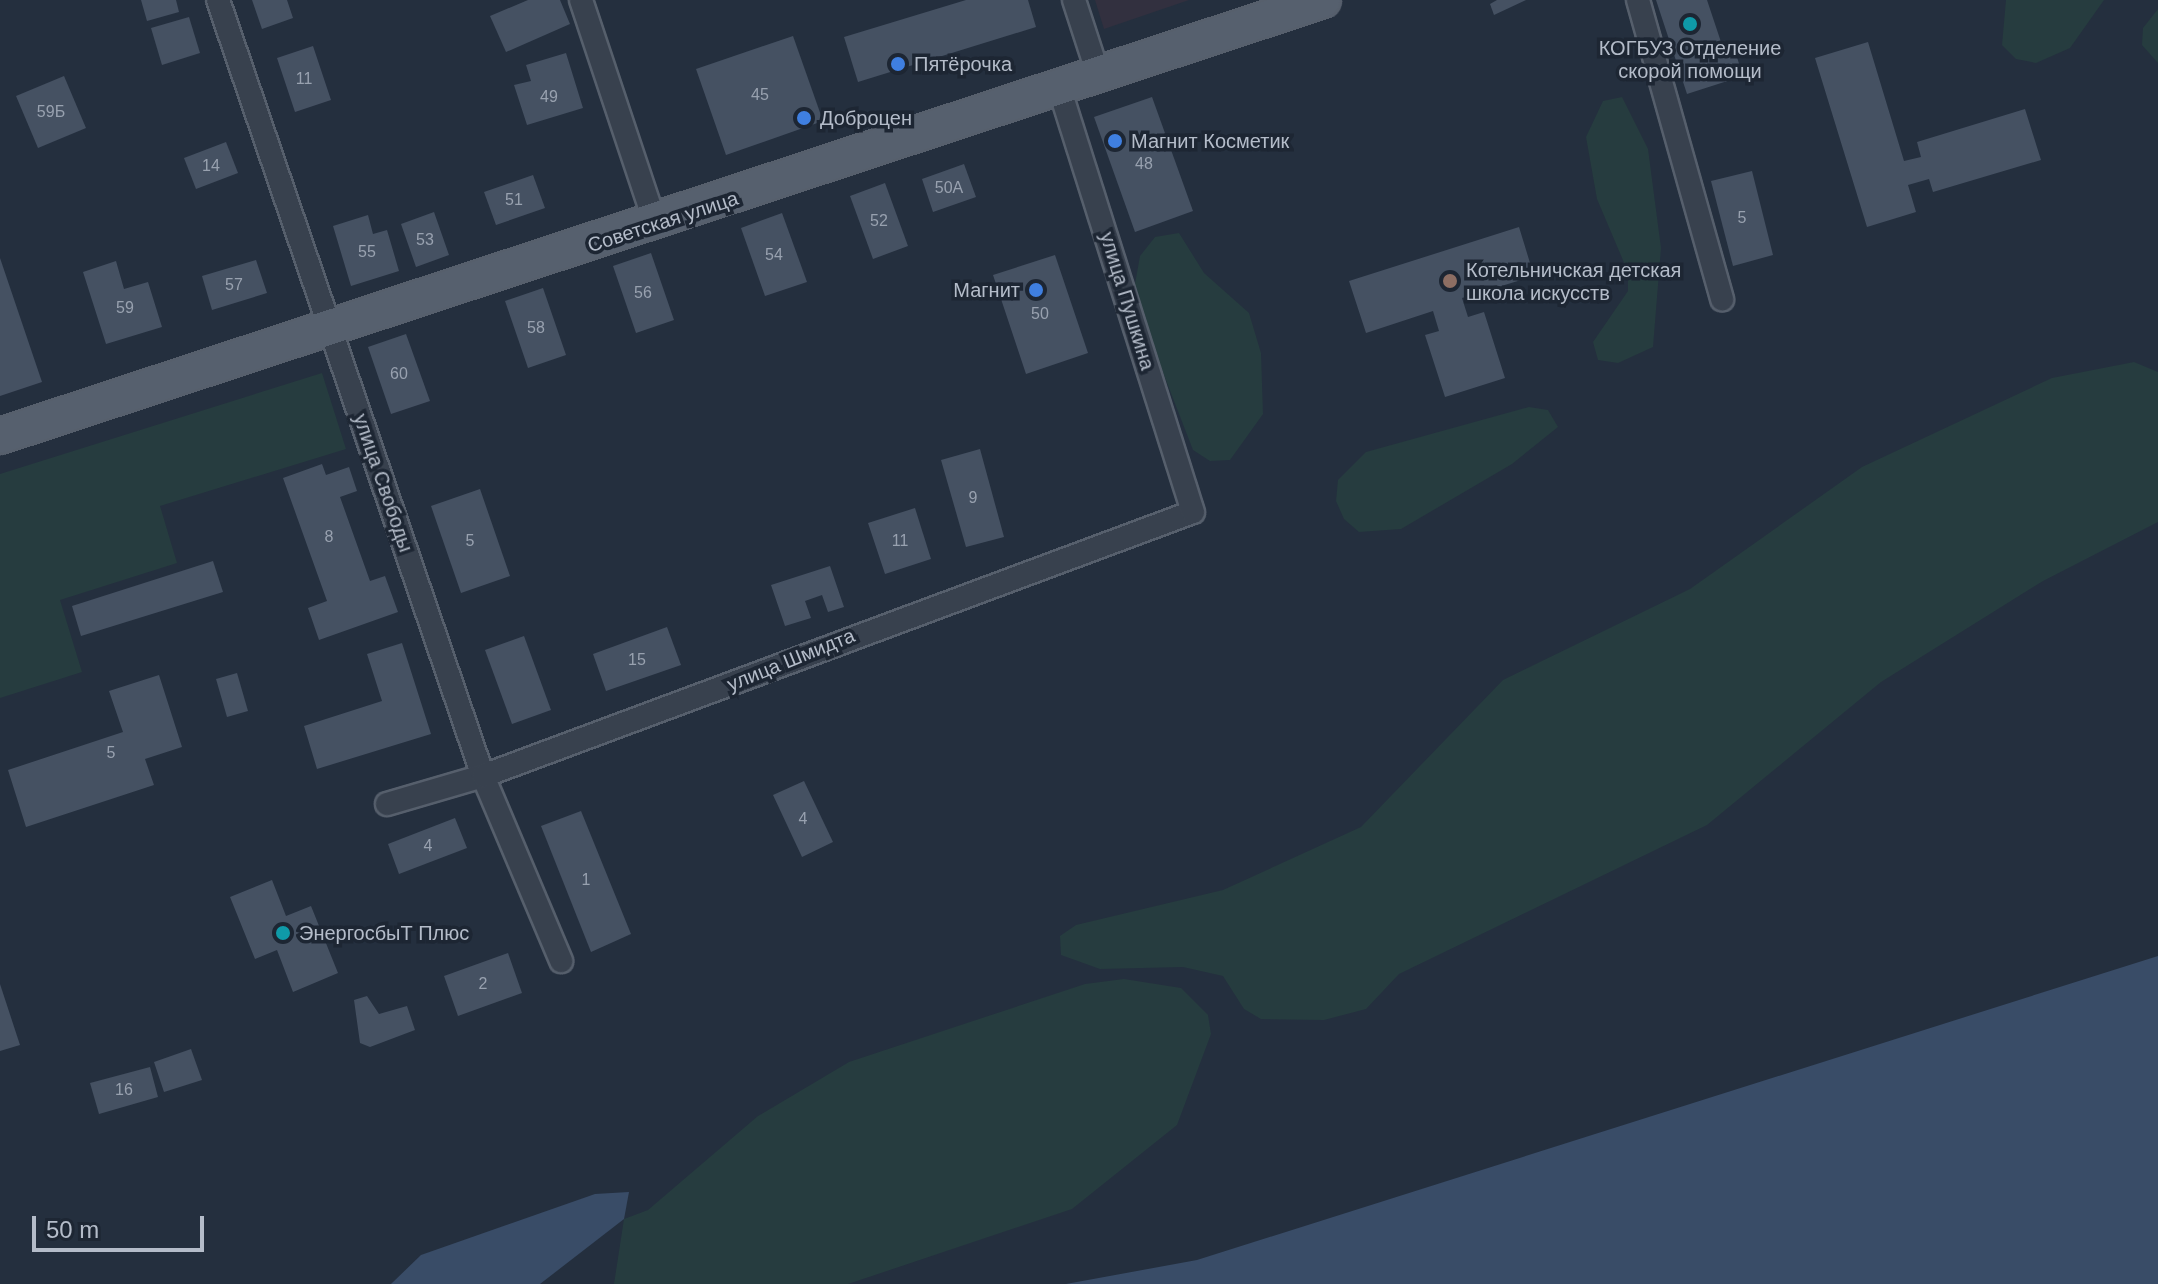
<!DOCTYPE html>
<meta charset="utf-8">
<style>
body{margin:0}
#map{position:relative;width:2158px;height:1284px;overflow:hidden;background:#242f3e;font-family:Arial,sans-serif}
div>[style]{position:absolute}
.medical>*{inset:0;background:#32303f}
.green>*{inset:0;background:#263c3f}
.water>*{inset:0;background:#394c67}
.building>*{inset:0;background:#455162}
.roads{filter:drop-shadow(2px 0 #565f6c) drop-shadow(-2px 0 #565f6c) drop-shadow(0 2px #565f6c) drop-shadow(0 -2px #565f6c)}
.minor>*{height:22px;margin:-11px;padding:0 11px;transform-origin:11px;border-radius:11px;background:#38414e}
.primary>*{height:34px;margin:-17px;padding:0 17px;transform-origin:17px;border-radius:17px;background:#56606e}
.dots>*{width:22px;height:22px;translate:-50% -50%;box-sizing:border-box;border:4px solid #1d2633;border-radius:50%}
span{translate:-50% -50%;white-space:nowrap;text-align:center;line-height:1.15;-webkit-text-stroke:7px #1d2633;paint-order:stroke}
.number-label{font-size:16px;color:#98a1af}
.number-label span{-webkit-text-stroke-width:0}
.poi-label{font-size:20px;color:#b4bcc9}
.left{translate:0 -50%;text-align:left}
.right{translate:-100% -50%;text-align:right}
.street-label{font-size:20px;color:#b4bcc9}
.scale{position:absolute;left:32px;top:1216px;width:172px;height:36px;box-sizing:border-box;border:4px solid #b4bcc9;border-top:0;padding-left:10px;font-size:24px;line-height:28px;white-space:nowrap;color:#b4bcc9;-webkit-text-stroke:6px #1d2633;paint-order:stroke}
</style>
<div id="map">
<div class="medical">
<div style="clip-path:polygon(1095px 0,1189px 0,1104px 29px)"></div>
</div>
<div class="green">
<div style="clip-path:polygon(2006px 0,2104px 0,2070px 48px,2036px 63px,2016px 59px,2002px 45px)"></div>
<div style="clip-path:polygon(2158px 9px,2158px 63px,2142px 45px,2143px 28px)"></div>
<div style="clip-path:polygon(1622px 97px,1648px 149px,1661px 248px,1653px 347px,1618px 363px,1598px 360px,1593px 342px,1628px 291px,1628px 272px,1597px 199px,1586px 137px,1603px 101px)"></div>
<div style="clip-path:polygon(1179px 233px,1204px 273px,1249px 313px,1261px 353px,1263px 414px,1230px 460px,1210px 461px,1193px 450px,1133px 295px,1140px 256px,1155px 237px)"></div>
<div style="clip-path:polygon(2134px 362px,2158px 372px,2158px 522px,2043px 581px,1881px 682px,1707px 825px,1399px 974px,1366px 1009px,1324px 1020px,1261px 1019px,1244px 1009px,1223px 976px,1183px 967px,1100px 969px,1061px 955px,1060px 936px,1076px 925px,1223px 890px,1361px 827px,1503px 680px,1690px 589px,1862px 467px,2052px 378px)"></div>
<div style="clip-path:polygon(322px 373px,346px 449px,160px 506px,177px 563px,60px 600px,82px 672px,0 698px,0 474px)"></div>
<div style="clip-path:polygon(1529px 407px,1548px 410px,1558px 427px,1512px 464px,1401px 529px,1359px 532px,1344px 519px,1336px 501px,1338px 480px,1366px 452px)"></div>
<div style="clip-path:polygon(1124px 979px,1181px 988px,1208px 1015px,1211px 1034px,1177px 1125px,1072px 1209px,848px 1284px,614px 1284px,624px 1219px,648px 1210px,758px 1116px,849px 1062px,1085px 984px)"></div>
</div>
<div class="water">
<div style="clip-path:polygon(2158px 956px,2158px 1284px,1066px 1284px,1197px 1260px)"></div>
<div style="clip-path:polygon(629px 1192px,624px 1219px,540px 1284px,391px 1284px,421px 1255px,595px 1194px)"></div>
</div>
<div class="building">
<div style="clip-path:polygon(141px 0,176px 0,179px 12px,147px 21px)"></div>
<div style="clip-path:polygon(252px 0,287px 0,293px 18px,262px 29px)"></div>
<div style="clip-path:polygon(528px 0,560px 0,570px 24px,506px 52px,490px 16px)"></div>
<div style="clip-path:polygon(966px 0,1028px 0,1036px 27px,858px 82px,844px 37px)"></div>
<div style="clip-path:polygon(1526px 0,1494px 15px,1490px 4px,1497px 0)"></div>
<div style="clip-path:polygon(1656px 0,1707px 0,1724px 51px,1734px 48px,1743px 76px,1687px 94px)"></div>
<div style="clip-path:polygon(189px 17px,200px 53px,162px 65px,151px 28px)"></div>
<div style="clip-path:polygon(793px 36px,823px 121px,726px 155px,696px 69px)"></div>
<div style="clip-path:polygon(1868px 42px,1904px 161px,1921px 157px,1917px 142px,2025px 109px,2041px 160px,1933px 192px,1929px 179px,1908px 185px,1916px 212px,1867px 227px,1815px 58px)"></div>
<div style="clip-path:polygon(313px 46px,331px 100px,295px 112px,277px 58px)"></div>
<div style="clip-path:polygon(566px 53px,583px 108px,527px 125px,514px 85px,531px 81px,526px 65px)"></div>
<div style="clip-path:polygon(64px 76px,86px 128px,38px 148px,16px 96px)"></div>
<div style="clip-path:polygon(1152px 97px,1193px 211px,1135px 232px,1094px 117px)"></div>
<div style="clip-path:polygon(226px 142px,238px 173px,196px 189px,184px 158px)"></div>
<div style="clip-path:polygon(964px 164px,976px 197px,933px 212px,922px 179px)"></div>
<div style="clip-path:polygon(1752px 171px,1773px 255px,1733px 266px,1711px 181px)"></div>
<div style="clip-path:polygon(533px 175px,545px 208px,496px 225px,484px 192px)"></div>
<div style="clip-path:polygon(885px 183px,908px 246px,873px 259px,850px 196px)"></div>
<div style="clip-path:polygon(434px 212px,449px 255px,416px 267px,401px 224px)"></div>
<div style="clip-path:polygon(782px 213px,807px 282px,765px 296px,741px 228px)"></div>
<div style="clip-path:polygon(368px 215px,373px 234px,387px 230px,399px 271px,351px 286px,333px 226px)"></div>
<div style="clip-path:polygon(1519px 227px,1534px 276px,1462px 298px,1468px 317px,1484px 312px,1505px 378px,1445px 397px,1425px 335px,1439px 331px,1433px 311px,1366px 333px,1349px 281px)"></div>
<div style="clip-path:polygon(651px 253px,674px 320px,636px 333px,613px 266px)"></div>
<div style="clip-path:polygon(1055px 255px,1088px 353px,1026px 374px,993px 275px)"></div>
<div style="clip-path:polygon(0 258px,42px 382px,0 396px)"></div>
<div style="clip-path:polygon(256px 260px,267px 293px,212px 310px,202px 276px)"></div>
<div style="clip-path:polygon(116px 261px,124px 289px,148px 282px,162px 327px,106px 344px,83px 272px)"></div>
<div style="clip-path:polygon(543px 288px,566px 355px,528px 368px,505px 301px)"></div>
<div style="clip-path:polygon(406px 334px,430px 401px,391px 414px,368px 347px)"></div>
<div style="clip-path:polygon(980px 449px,1004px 537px,966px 547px,941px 460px)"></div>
<div style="clip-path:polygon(322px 464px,326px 475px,349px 467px,357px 491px,340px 497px,370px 581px,385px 576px,398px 612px,319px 640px,308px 608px,327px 601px,283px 478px)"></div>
<div style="clip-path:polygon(480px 489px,510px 576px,461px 593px,431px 506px)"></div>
<div style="clip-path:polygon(915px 508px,931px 559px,885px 574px,868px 523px)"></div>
<div style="clip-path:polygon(213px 561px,223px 592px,81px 636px,72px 606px)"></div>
<div style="clip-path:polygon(830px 566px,844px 607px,828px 612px,822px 595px,805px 601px,811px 618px,785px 626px,771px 585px)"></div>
<div style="clip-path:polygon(667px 627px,681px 665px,606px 691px,593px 654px)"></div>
<div style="clip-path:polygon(524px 636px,551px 710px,512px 724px,485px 650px)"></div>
<div style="clip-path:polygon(402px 643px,431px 734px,317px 769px,304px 726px,382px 701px,367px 654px)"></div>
<div style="clip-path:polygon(237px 673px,248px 711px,227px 717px,216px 679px)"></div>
<div style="clip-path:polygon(159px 675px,182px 747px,145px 759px,154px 785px,26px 827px,8px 770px,123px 732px,109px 691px)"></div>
<div style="clip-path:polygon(804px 781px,833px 842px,802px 857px,773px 795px)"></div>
<div style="clip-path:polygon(581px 811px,631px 934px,591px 952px,541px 826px)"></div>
<div style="clip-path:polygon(455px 818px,467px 848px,399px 874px,388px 844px)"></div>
<div style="clip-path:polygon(272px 880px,286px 916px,311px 906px,338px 973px,293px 992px,277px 950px,255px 959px,230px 897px)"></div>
<div style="clip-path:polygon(508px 953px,522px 993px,458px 1016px,444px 976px)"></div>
<div style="clip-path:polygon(0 984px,20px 1045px,0 1051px)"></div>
<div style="clip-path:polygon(367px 996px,379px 1014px,407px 1006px,415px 1030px,370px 1047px,360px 1043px,354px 1000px)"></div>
<div style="clip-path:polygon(191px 1049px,202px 1080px,164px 1092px,154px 1062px)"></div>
<div style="clip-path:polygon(150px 1067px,158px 1097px,99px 1114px,90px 1083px)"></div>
</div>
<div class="roads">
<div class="minor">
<div style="left:218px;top:0;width:820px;rotate:71.15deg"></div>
<div style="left:483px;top:776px;width:201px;rotate:67.1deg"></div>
<div style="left:581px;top:0;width:237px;rotate:71.6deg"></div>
<div style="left:1074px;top:0;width:81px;rotate:72deg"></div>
<div style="left:1638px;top:0;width:311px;rotate:74.3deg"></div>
<div style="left:387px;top:804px;width:100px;rotate:-16.3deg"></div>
<div style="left:483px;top:776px;width:757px;rotate:-20.4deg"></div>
<div style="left:1193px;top:512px;width:442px;rotate:-107.5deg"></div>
</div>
<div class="primary">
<div style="left:0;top:436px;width:1393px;rotate:-18.24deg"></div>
</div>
</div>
<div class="dots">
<div style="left:1690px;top:24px;background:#0f9aa8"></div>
<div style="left:898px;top:64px;background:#3f7fe0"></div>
<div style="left:804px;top:118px;background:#3f7fe0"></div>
<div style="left:1115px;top:141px;background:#3f7fe0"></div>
<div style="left:1450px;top:281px;background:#8d6e63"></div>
<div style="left:1036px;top:290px;background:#3f7fe0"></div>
<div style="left:283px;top:933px;background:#0f9aa8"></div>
</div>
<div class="number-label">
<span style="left:304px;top:79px">11</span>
<span style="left:760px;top:95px">45</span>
<span style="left:549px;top:97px">49</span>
<span style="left:51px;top:112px">59Б</span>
<span style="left:1144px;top:164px">48</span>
<span style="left:211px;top:166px">14</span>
<span style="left:949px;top:188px">50А</span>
<span style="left:514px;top:200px">51</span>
<span style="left:1742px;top:218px">5</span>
<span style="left:879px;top:221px">52</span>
<span style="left:425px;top:240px">53</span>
<span style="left:367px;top:252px">55</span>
<span style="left:774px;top:255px">54</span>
<span style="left:234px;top:285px">57</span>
<span style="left:643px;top:293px">56</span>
<span style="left:125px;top:308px">59</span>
<span style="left:1040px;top:314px">50</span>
<span style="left:536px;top:328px">58</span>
<span style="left:399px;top:374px">60</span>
<span style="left:973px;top:498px">9</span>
<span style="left:329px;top:537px">8</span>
<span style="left:470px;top:541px">5</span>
<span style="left:900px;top:541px">11</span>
<span style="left:637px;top:660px">15</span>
<span style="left:111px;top:753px">5</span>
<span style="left:803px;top:819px">4</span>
<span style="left:428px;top:846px">4</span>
<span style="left:586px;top:880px">1</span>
<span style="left:483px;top:984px">2</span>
<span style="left:124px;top:1090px">16</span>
</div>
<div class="poi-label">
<span style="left:1690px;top:60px">КОГБУЗ Отделение<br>скорой помощи</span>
<span class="left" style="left:914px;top:64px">Пятёрочка</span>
<span class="left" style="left:820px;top:118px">Доброцен</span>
<span class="left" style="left:1131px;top:141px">Магнит Косметик</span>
<span class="left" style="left:1466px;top:282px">Котельничская детская<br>школа искусств</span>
<span class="right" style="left:1020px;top:290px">Магнит</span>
<span class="left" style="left:299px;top:933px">ЭнергосбыТ Плюс</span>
</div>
<div class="street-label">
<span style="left:663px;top:222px;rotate:-18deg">Советская улица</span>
<span style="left:1127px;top:301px;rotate:73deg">улица Пушкина</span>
<span style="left:383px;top:483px;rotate:71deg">улица Свободы</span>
<span style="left:791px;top:660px;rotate:-22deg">улица Шмидта</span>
</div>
<div class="scale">50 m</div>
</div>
